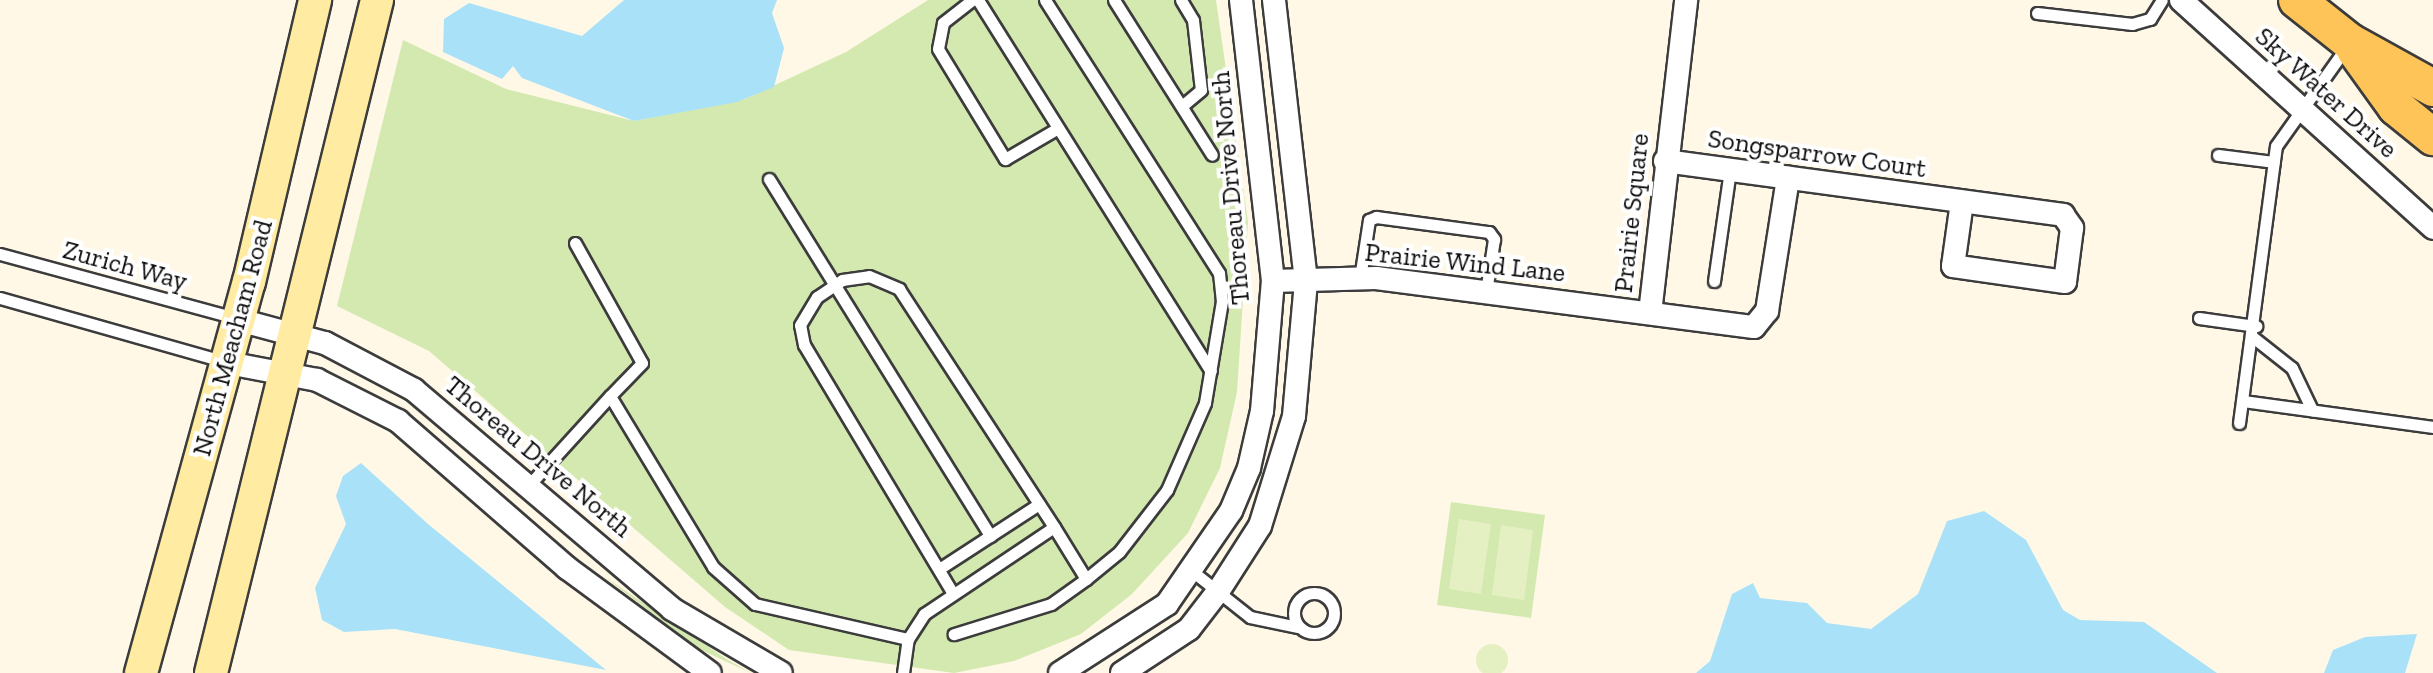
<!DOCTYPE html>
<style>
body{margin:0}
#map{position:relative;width:2433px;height:673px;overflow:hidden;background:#fff8e6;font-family:"Zilla Slab",serif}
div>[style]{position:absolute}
.green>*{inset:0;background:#d3e9b0}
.pitch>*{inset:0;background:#e5f0c2}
.round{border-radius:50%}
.water>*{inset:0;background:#a9e2f8}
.roads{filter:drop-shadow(2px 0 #3c3c3c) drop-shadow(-2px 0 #3c3c3c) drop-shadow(0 2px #3c3c3c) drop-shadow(0 -2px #3c3c3c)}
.service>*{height:11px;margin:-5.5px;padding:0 5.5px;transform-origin:5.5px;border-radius:5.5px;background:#fff}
.service>.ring{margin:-5.5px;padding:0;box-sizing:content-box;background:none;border:11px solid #fff;border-radius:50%}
.minor>*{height:22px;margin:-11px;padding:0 11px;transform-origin:11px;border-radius:11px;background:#fff}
.secondary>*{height:32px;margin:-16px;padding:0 16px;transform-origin:16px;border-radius:16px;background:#ffeba1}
.primary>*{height:36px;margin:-18px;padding:0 18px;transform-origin:18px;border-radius:18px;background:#fec457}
span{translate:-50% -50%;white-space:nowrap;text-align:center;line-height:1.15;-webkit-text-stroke:8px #fff;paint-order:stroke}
.street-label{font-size:26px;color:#090909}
</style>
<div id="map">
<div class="green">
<div style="clip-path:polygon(928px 0,1216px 0,1248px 222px,1237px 392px,1220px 468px,1188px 533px,1132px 594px,1081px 634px,1014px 661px,954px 673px,789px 650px,725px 607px,429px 351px,337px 306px,403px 40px,506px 89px,634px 121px,745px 99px,846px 52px)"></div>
<div style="clip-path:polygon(1451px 502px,1545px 515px,1531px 618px,1437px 605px)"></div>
<div style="clip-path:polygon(602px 575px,728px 660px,751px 673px,699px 649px)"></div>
</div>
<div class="pitch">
<div style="clip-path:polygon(1459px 519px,1491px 524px,1481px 594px,1449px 589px)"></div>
<div style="clip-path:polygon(1501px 525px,1533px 530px,1524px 600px,1492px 595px)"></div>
<div class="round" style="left:1476px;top:644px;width:32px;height:32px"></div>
</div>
<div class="water">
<div style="clip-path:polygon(624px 0,777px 0,772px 13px,784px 48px,774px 87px,737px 102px,634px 121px,522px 78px,513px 66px,502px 79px,443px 52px,444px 19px,469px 3px,582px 36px)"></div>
<div style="clip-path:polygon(361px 463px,428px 524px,606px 670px,395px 629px,344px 632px,322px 620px,315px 588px,346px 524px,336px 496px,343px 476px)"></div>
<div style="clip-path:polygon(1984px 511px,2026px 540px,2063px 610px,2080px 620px,2144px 622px,2217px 673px,1696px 673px,1710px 661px,1732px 594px,1753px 583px,1760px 598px,1807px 603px,1827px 623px,1871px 629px,1918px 594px,1947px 521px)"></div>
<div style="clip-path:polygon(2417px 634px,2405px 673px,2324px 673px,2333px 650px,2365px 637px)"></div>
</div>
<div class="roads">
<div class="service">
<div style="left:972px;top:0;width:37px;rotate:142deg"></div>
<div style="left:943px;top:23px;width:26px;rotate:101deg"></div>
<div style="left:938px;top:49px;width:129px;rotate:58.7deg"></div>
<div style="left:1005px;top:159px;width:61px;rotate:-30.3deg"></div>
<div style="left:978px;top:0;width:438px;rotate:57.9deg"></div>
<div style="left:1045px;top:0;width:324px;rotate:57.5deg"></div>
<div style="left:1219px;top:273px;width:28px;rotate:84deg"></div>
<div style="left:1222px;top:301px;width:103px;rotate:99.5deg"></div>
<div style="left:1205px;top:403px;width:95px;rotate:113.6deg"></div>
<div style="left:1167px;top:490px;width:78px;rotate:127.7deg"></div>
<div style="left:1119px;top:552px;width:43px;rotate:140.7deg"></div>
<div style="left:1114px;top:0;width:183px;rotate:57.7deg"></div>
<div style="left:1181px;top:0;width:23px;rotate:59deg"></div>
<div style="left:1193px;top:20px;width:70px;rotate:83.5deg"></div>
<div style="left:1201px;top:90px;width:25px;rotate:140deg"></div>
<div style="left:2037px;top:13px;width:96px;rotate:6.6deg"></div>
<div style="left:2132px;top:24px;width:19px;rotate:-16deg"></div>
<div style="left:2150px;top:19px;width:22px;rotate:-58deg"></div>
<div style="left:2218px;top:155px;width:56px;rotate:7.1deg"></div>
<div style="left:769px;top:179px;width:420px;rotate:58.2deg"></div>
<div style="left:575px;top:243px;width:137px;rotate:60.8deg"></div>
<div style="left:642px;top:363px;width:46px;rotate:134.1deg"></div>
<div style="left:610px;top:396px;width:200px;rotate:58.9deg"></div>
<div style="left:713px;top:567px;width:56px;rotate:41.4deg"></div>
<div style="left:755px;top:604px;width:157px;rotate:12.9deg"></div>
<div style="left:0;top:254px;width:244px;rotate:15.2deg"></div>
<div style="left:1360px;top:278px;width:59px;rotate:-81.2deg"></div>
<div style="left:1369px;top:220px;width:8px;rotate:-23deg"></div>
<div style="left:1376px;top:217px;width:114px;rotate:7.6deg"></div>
<div style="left:1489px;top:232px;width:9px;rotate:54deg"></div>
<div style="left:1494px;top:239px;width:54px;rotate:98.6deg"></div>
<div style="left:1714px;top:281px;width:112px;rotate:-81.8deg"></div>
<div style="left:0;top:298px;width:232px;rotate:15.8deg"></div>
<div style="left:2199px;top:318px;width:58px;rotate:8deg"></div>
<div style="left:2254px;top:338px;width:48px;rotate:38.3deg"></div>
<div style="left:2292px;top:368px;width:47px;rotate:64.5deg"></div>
<div style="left:2243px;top:401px;width:192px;rotate:7.8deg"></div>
<div style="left:2239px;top:423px;width:279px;rotate:-82.4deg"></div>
<div style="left:2276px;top:146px;width:123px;rotate:-54.6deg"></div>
<div style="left:529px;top:485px;width:120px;rotate:-47.7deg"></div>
<div style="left:939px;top:569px;width:119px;rotate:-33deg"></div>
<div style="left:1192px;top:571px;width:74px;rotate:38.4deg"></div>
<div style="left:1250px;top:617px;width:49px;rotate:11.8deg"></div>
<div style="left:952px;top:592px;width:288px;rotate:-120.9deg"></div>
<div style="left:804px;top:345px;width:20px;rotate:-101deg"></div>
<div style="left:800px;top:325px;width:33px;rotate:-59deg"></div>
<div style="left:817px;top:297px;width:30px;rotate:-34deg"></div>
<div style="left:842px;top:280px;width:27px;rotate:-8deg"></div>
<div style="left:869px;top:276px;width:33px;rotate:23deg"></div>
<div style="left:899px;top:289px;width:284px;rotate:56.9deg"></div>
<div class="ring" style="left:1294px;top:593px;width:29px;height:29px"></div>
<div style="left:903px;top:673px;width:34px;rotate:-82deg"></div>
<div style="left:908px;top:639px;width:30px;rotate:-57deg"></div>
<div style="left:924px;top:614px;width:156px;rotate:-33.8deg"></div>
<div style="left:1054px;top:527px;width:61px;rotate:58.4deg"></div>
<div style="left:1086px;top:579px;width:43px;rotate:144.5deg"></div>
<div style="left:1051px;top:604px;width:102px;rotate:162.8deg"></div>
</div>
<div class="minor">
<div style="left:2181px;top:0;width:340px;rotate:42.1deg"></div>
<div style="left:1665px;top:161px;width:402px;rotate:7.7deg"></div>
<div style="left:2063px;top:215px;width:16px;rotate:55deg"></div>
<div style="left:2072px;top:228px;width:54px;rotate:97.4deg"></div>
<div style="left:2065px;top:282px;width:113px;rotate:-171.9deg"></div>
<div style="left:1953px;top:266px;width:65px;rotate:-82deg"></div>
<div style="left:1273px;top:281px;width:103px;rotate:-1.7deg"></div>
<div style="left:1376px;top:278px;width:381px;rotate:7.4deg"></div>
<div style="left:1754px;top:327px;width:21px;rotate:-51deg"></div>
<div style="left:1767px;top:311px;width:135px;rotate:-81deg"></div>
<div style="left:1650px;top:313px;width:315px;rotate:-83.4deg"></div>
<div style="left:239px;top:320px;width:89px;rotate:15deg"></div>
<div style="left:325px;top:343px;width:101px;rotate:27.8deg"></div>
<div style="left:414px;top:390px;width:338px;rotate:40.3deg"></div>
<div style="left:672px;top:609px;width:126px;rotate:30.4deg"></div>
<div style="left:228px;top:363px;width:91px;rotate:10.8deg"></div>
<div style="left:317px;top:380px;width:91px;rotate:26.8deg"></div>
<div style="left:398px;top:421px;width:224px;rotate:41deg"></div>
<div style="left:567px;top:568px;width:177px;rotate:36.3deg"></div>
<div style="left:1060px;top:673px;width:127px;rotate:-32.8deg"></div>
<div style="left:1167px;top:604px;width:113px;rotate:-55.5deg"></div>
<div style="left:1231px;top:511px;width:47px;rotate:-67.3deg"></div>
<div style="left:1249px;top:468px;width:58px;rotate:-77.2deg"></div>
<div style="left:1262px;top:411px;width:130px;rotate:-85.2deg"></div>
<div style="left:1273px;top:281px;width:283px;rotate:-96.5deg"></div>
<div style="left:1122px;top:673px;width:80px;rotate:-33.3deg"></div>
<div style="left:1189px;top:629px;width:49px;rotate:-52.4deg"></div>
<div style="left:1219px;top:590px;width:76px;rotate:-57.4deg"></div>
<div style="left:1260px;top:526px;width:115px;rotate:-72.8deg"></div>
<div style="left:1294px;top:416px;width:136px;rotate:-84.9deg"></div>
<div style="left:1306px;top:281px;width:283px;rotate:-96.5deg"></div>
</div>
<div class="secondary">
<div style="left:141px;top:673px;width:406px;rotate:-74.6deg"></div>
<div style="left:249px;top:282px;width:290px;rotate:-76.8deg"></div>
<div style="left:211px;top:673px;width:693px;rotate:-76.14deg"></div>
</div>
<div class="primary">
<div style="left:2297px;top:0;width:68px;rotate:38.4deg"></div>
<div style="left:2350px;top:42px;width:95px;rotate:29deg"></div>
<div style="left:2355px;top:50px;width:70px;rotate:54.3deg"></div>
<div style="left:2396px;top:107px;width:48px;rotate:39deg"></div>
</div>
</div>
<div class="street-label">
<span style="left:2326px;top:93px;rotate:42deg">Sky Water Drive</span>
<span style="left:1817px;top:154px;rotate:8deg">Songsparrow Court</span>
<span style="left:1231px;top:188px;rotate:-95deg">Thoreau Drive North</span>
<span style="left:1632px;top:213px;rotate:-84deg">Prairie Square</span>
<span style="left:1465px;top:263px;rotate:6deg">Prairie Wind Lane</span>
<span style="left:125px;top:266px;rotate:15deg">Zurich Way</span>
<span style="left:233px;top:338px;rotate:-75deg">North Meacham Road</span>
<span style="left:538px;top:457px;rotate:40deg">Thoreau Drive North</span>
</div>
</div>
